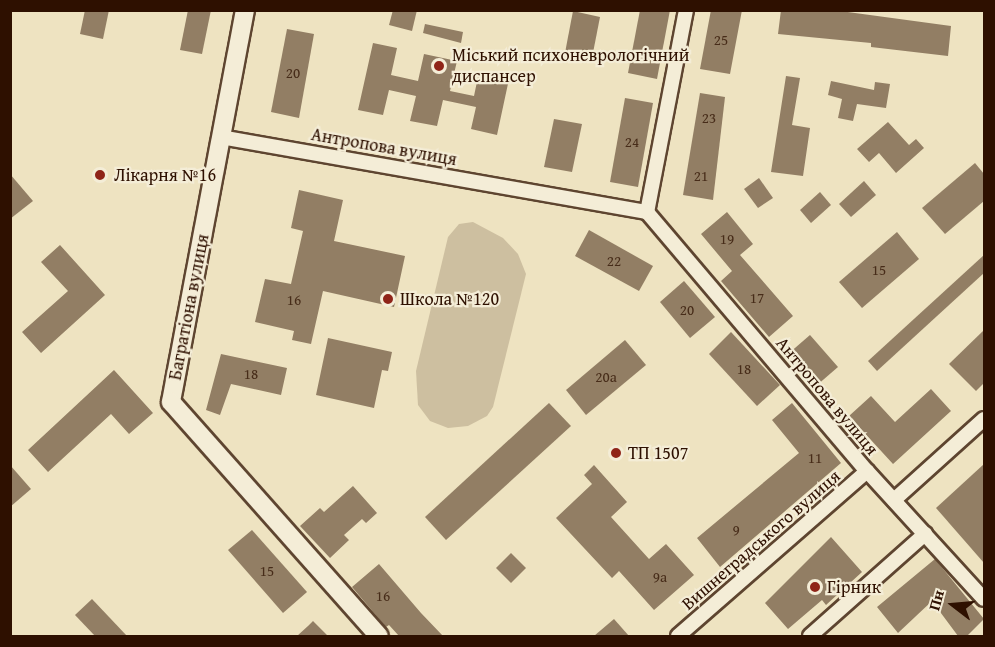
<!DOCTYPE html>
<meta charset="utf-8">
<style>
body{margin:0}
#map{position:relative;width:995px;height:647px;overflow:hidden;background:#eee3c1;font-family:"Gentium Book Plus",serif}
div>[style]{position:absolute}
.green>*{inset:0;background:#cdbfa0}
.building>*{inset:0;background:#927e64}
.roads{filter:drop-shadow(2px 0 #5e4530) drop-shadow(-2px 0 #5e4530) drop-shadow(0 2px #5e4530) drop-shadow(0 -2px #5e4530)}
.street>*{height:14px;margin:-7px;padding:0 7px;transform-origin:7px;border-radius:7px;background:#f4edd7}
.secondary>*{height:18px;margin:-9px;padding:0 9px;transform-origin:9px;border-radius:9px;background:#f4edd7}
.dots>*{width:16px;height:16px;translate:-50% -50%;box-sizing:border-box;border:3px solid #f4edd7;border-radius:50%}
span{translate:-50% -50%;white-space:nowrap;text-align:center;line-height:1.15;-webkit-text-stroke:4.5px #f4edd7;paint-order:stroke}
.number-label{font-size:15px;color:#472c19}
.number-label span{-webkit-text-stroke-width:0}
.poi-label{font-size:18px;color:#2e1000}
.left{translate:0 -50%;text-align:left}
.street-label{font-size:18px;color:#2e1000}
.frame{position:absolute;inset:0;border:12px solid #2e1000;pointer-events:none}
.north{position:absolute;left:923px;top:575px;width:60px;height:60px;-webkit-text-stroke:4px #f4edd7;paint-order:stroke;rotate:286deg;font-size:16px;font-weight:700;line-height:24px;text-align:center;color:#2e1000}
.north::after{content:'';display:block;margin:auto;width:21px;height:27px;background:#2e1000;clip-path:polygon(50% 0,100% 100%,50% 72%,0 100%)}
</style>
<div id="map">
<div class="green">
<div style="clip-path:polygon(473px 222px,503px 238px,518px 254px,526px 274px,493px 407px,487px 416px,468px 426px,448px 428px,430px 421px,418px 405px,416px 371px,448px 237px,459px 224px)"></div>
</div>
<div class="building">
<div style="clip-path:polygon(85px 10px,109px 10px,103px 39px,80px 34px)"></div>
<div style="clip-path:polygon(188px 10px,211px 10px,202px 54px,180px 50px)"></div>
<div style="clip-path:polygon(393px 10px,417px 10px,412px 31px,389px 25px)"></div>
<div style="clip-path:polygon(640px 10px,670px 10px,657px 79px,628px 73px)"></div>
<div style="clip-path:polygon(711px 10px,742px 10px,730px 74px,700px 69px)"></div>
<div style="clip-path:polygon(781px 10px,833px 10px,951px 26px,948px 56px,871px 47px,871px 43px,778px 34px)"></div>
<div style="clip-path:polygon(573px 11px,600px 17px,591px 63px,564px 58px)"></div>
<div style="clip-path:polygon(425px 24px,463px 32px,461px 43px,423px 33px)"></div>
<div style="clip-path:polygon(287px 29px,314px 34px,299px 118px,271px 112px)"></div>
<div style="clip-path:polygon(373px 43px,397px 48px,391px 75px,418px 81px,424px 54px,457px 61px,450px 91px,474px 96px,479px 72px,509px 79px,497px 135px,471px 129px,476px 107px,443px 100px,437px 126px,410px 121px,416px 96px,389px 90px,383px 115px,358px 110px)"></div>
<div style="clip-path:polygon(786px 76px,800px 78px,792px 125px,810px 128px,803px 176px,771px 172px)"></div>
<div style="clip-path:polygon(831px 81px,874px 90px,875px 82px,890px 84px,886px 108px,857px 104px,853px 121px,838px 118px,842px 99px,828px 95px)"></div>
<div style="clip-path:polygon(700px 93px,725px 97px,713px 200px,683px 195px)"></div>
<div style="clip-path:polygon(625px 98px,653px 103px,638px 187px,610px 182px)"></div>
<div style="clip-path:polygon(554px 119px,582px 124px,572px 172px,544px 167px)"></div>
<div style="clip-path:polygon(888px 122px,909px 145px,916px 139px,924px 148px,896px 173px,879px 153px,869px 162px,857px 149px)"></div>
<div style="clip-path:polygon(975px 163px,984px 174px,984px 201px,945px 234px,922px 208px)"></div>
<div style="clip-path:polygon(10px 174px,33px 201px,10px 219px)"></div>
<div style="clip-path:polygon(759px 178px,773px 198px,758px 208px,744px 189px)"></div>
<div style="clip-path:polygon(864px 181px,876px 195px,851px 217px,839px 204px)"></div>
<div style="clip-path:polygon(299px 190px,343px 200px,334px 241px,405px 256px,394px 307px,323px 291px,311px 344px,292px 340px,294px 331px,255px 322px,265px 279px,291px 284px,303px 231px,291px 228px)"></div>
<div style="clip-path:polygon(820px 192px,831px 205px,811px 223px,800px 210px)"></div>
<div style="clip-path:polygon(727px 212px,753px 244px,740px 255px,793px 316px,769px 337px,721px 281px,732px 271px,701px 234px)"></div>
<div style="clip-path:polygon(589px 230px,653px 266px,639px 291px,575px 256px)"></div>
<div style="clip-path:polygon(897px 232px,919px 259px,862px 308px,839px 282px)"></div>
<div style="clip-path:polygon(60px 245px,105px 295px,41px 353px,22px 332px,68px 291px,41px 262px)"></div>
<div style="clip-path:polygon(984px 255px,984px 273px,877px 371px,868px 361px)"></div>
<div style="clip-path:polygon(684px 281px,715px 317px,690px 338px,660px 302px)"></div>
<div style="clip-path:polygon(984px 330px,984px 383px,976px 391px,949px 364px)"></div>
<div style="clip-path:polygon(731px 332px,780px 385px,757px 406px,709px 354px)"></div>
<div style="clip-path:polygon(810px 335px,838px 367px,816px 386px,788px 354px)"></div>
<div style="clip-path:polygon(328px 338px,392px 352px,388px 371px,382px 370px,374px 408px,316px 395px)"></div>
<div style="clip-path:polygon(625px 340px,646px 365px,586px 415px,566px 390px)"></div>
<div style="clip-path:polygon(221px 354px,287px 368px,281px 395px,231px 384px,220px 415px,206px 410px)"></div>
<div style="clip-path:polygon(114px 370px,153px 413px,129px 434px,111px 414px,48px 472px,28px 450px)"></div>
<div style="clip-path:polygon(931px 389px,951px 411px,893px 464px,849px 416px,871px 396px,895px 422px)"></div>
<div style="clip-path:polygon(549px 403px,571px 426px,446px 540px,425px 517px)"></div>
<div style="clip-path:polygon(792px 403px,841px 463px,720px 567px,697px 538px,799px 453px,772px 420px)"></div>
<div style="clip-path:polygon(984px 464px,984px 563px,936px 508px)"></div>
<div style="clip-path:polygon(10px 465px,31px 489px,10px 507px)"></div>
<div style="clip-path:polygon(594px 465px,627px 502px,611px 517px,649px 559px,666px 544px,694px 575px,654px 610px,619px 571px,612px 578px,556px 518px,592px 484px,584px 475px)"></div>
<div style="clip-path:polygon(353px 486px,377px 513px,366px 523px,362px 519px,344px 535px,349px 540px,330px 558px,300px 526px,320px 508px,324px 512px)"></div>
<div style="clip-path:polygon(252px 530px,307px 592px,283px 613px,228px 550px)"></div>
<div style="clip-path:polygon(831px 537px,862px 572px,826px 605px,822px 600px,788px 629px,765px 603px)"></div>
<div style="clip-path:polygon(511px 553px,526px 568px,511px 583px,496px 568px)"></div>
<div style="clip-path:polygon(935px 559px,984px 619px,967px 636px,958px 636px,932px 601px,898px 633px,877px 607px)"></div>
<div style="clip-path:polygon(379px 564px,421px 613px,443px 636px,399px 636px,389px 625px,386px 627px,352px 587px)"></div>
<div style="clip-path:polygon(92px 599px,127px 636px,95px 636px,75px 615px)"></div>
<div style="clip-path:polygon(614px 619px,629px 636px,594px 636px)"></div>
<div style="clip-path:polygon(313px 621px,328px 636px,297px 636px,308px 626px)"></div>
</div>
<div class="roads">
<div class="street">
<div style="left:686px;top:10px;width:206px;rotate:100.9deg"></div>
<div style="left:647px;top:212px;width:340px;rotate:49.7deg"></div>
<div style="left:867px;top:471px;width:173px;rotate:47.6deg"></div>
<div style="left:221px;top:137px;width:433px;rotate:10deg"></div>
<div style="left:894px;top:500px;width:121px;rotate:-42deg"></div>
<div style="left:678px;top:636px;width:251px;rotate:-41.1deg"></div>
<div style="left:810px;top:636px;width:154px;rotate:-41.6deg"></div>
</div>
<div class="secondary">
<div style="left:245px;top:10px;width:399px;rotate:100.7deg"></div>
<div style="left:171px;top:402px;width:313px;rotate:48.4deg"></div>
</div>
</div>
<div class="dots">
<div style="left:439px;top:66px;background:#8f2418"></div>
<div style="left:100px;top:175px;background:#8f2418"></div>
<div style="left:388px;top:299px;background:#8f2418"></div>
<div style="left:616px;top:453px;background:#8f2418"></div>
<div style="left:815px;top:587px;background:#8f2418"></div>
</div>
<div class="number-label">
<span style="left:721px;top:40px">25</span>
<span style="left:293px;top:73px">20</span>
<span style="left:709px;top:118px">23</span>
<span style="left:632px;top:142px">24</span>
<span style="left:701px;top:176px">21</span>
<span style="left:727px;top:239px">19</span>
<span style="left:614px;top:261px">22</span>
<span style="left:879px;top:270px">15</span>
<span style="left:757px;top:298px">17</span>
<span style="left:294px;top:300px">16</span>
<span style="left:687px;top:310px">20</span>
<span style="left:744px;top:369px">18</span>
<span style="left:251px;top:374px">18</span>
<span style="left:606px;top:377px">20а</span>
<span style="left:815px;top:458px">11</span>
<span style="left:736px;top:530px">9</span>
<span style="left:267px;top:571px">15</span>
<span style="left:660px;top:577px">9а</span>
<span style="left:383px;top:596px">16</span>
</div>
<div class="poi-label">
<span class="left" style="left:452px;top:66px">Міський психоневрологічний<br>диспансер</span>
<span class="left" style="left:114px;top:175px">Лікарня №16</span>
<span class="left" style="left:400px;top:299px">Школа №120</span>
<span class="left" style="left:628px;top:453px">ТП 1507</span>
<span class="left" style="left:827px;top:587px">Гірник</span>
</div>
<div class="street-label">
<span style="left:384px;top:147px;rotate:10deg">Антропова вулиця</span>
<span style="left:189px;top:307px;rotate:-79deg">Багратіона вулиця</span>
<span style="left:827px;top:396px;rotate:50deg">Антропова вулиця</span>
<span style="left:761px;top:540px;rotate:-41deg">Вишнеградського вулиця</span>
</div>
<div class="frame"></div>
<div class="north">Пн</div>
</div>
